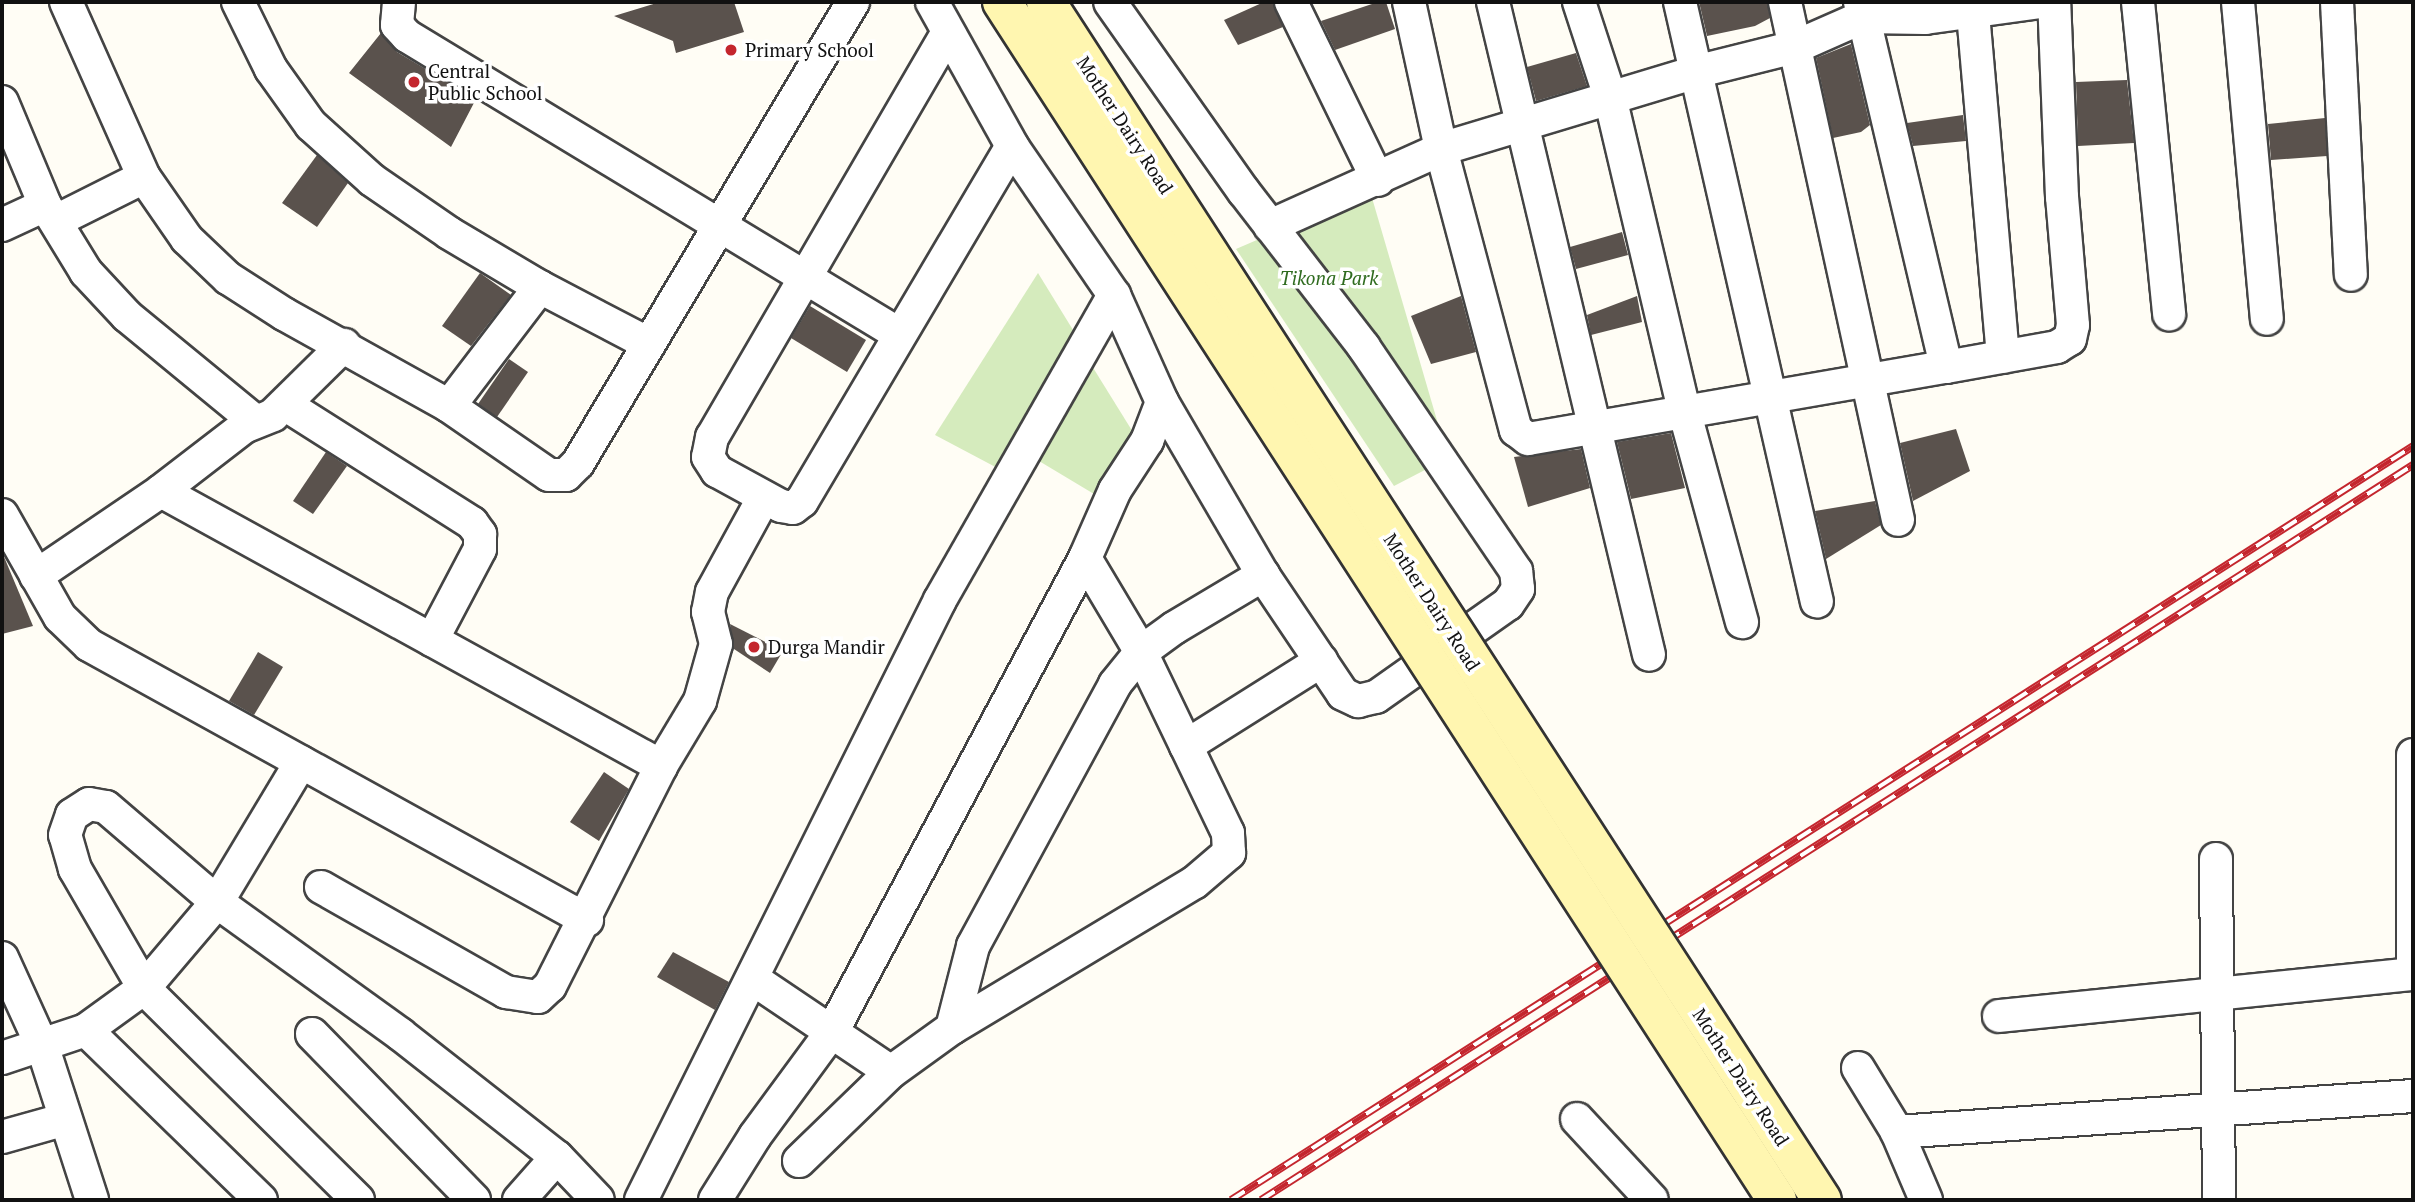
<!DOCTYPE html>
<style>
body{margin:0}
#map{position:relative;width:2415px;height:1202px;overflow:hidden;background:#fffdf5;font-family:"PT Serif",serif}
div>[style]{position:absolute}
.green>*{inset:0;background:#d5ebbd}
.building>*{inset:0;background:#5a524d}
.roads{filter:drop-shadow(2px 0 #444) drop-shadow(-2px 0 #444) drop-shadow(0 2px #444) drop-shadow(0 -2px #444)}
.street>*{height:32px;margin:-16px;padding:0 16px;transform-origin:16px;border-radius:16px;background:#fff}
.rail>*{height:8px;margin-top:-4px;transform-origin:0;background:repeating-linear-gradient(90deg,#fff 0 16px,#c4262e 0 32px);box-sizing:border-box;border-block:2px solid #c4262e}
.bridges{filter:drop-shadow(2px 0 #333) drop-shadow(-2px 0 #333) drop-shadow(0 2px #333) drop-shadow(0 -2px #333)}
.secondary-bridge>*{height:38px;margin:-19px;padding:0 19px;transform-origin:19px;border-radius:19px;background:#fff6b0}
.dots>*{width:19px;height:19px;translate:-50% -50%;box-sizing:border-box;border:4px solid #fff;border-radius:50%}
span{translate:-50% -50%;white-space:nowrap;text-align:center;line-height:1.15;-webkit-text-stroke:7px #fff;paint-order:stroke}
.poi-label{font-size:19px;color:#111}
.left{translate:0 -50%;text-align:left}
.street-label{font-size:19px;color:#111}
.park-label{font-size:19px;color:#2f6b1f;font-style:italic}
.frame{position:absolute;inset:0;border:4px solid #111;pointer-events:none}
</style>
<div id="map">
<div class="green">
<div style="clip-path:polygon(1370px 191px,1448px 458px,1394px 486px,1236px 249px)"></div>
<div style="clip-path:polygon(1038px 273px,1081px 343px,1003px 471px,935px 435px)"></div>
<div style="clip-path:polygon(1087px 358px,1136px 437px,1104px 500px,1034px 458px)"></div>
</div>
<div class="building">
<div style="clip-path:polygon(660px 2px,734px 2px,744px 32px,676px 53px,673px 41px,614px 16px)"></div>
<div style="clip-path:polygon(1264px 2px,1273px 2px,1283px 27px,1238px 45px,1224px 20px)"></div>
<div style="clip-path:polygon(1378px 2px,1386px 2px,1395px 29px,1335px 50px,1321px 21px)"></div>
<div style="clip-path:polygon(1699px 2px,1767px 2px,1770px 18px,1755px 26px,1707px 36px)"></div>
<div style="clip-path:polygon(381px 33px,397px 52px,476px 99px,451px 147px,349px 73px)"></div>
<div style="clip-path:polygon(1851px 44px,1870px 125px,1861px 132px,1833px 138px,1816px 58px)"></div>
<div style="clip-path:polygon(1576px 53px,1587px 86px,1536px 101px,1527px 67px)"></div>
<div style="clip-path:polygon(2127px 80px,2134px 143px,2078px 146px,2076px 82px)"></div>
<div style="clip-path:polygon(1963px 115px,1966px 141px,1913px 146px,1907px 123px)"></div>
<div style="clip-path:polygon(2325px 118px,2327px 156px,2271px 160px,2268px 124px)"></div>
<div style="clip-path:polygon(317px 155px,348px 183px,317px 227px,282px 203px)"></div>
<div style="clip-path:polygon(1622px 232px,1628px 255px,1576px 269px,1570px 247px)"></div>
<div style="clip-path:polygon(480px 273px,511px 295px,471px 346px,442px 326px)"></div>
<div style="clip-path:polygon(1461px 296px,1476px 352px,1431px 364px,1411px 316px)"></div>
<div style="clip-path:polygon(1637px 296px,1642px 322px,1591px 335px,1587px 315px)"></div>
<div style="clip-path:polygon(810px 306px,866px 340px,847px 372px,791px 338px)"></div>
<div style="clip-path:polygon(509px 359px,528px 372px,497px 417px,478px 404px)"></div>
<div style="clip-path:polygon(1956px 429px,1970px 471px,1913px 501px,1900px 443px)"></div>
<div style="clip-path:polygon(1671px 433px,1685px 488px,1631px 499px,1617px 442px)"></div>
<div style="clip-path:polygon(1581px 449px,1590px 488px,1528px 507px,1514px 457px)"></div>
<div style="clip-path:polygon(326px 452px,347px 466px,313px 514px,293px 501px)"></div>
<div style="clip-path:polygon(1875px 501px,1881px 525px,1826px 559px,1815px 511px)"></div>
<div style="clip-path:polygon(2px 552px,33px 626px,2px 634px)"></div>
<div style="clip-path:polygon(730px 624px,783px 651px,770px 673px,734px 649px)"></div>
<div style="clip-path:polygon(258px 652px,283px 667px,254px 715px,229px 701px)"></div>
<div style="clip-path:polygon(604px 772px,629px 789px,599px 841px,570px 822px)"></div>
<div style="clip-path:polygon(673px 952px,729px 982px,715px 1010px,657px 977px)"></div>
</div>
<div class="roads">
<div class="street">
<div style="left:66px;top:2px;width:192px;rotate:66deg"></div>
<div style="left:144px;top:177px;width:75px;rotate:55.3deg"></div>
<div style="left:187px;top:239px;width:57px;rotate:43.6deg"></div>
<div style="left:228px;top:278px;width:67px;rotate:32.7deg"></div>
<div style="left:284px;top:314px;width:189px;rotate:29.1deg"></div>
<div style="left:449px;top:406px;width:121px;rotate:34.6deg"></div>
<div style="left:549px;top:475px;width:17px"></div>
<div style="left:566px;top:475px;width:17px;rotate:-45deg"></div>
<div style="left:578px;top:463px;width:537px;rotate:-59.18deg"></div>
<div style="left:238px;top:2px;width:75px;rotate:63.8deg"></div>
<div style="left:271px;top:69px;width:69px;rotate:54.5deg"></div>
<div style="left:311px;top:125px;width:82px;rotate:42deg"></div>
<div style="left:372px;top:180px;width:93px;rotate:34.5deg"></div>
<div style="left:449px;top:233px;width:106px;rotate:30.7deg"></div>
<div style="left:540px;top:287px;width:150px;rotate:127.4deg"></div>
<div style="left:399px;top:2px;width:23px;rotate:95deg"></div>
<div style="left:397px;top:25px;width:15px;rotate:48deg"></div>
<div style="left:407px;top:36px;width:573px;rotate:31.22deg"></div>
<div style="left:932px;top:2px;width:165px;rotate:60.9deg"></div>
<div style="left:1012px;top:146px;width:181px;rotate:55.6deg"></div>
<div style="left:1114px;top:295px;width:117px;rotate:65.8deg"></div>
<div style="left:1162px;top:402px;width:200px;rotate:59.7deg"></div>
<div style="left:1263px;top:575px;width:143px;rotate:56.1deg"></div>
<div style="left:1343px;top:694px;width:17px;rotate:25deg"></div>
<div style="left:1358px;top:701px;width:18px;rotate:-13deg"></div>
<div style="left:1376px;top:697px;width:161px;rotate:-35.2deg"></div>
<div style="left:1508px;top:604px;width:18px;rotate:-56deg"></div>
<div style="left:1518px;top:589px;width:18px;rotate:-96deg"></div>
<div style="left:1516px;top:571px;width:271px;rotate:-124.2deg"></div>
<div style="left:1364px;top:347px;width:196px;rotate:-127.7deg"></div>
<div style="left:1244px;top:192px;width:232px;rotate:-125.2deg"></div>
<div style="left:1291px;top:2px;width:198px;rotate:64deg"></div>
<div style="left:1409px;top:2px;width:150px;rotate:77.7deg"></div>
<div style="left:1441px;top:149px;width:291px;rotate:75.1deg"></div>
<div style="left:1516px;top:430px;width:15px;rotate:37deg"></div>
<div style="left:1528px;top:439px;width:424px;rotate:-9.8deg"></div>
<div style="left:1946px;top:367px;width:113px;rotate:-10.2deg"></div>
<div style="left:2057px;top:347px;width:15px;rotate:-32deg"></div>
<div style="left:2070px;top:339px;width:14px;rotate:-78deg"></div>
<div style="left:2073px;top:325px;width:128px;rotate:-94.9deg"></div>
<div style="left:2062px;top:197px;width:195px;rotate:-92.3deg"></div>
<div style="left:1493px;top:2px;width:671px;rotate:76.56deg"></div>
<div style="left:1579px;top:2px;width:100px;rotate:71.9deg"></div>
<div style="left:1610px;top:97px;width:322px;rotate:76.7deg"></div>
<div style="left:1684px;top:410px;width:220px;rotate:74.7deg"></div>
<div style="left:1680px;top:2px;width:615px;rotate:77.14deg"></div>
<div style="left:1785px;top:2px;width:530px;rotate:77.69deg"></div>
<div style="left:1860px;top:2px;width:375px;rotate:76.7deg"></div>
<div style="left:1972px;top:2px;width:356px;rotate:85deg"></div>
<div style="left:2138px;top:2px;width:314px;rotate:84.3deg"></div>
<div style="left:2238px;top:2px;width:318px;rotate:84.8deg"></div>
<div style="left:2337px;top:2px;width:273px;rotate:87.1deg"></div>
<div style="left:948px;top:32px;width:469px;rotate:120.2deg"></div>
<div style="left:712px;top:437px;width:20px;rotate:101deg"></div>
<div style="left:708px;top:457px;width:17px;rotate:57deg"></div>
<div style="left:717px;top:471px;width:73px;rotate:28.7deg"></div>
<div style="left:781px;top:506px;width:12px;rotate:9deg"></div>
<div style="left:793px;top:508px;width:11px;rotate:-38deg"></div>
<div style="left:802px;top:501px;width:412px;rotate:-59.4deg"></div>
<div style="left:2px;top:102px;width:112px;rotate:67.3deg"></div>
<div style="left:45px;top:205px;width:79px;rotate:58.5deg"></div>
<div style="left:86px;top:272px;width:60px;rotate:47deg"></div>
<div style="left:127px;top:316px;width:166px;rotate:39.4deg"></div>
<div style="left:56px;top:221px;width:98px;rotate:-26.6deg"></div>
<div style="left:2px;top:225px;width:47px;rotate:-24.9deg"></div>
<div style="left:1270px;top:226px;width:188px;rotate:-24.2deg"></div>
<div style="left:1441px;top:149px;width:270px;rotate:-16.8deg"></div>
<div style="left:1699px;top:71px;width:99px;rotate:-14deg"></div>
<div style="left:1795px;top:47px;width:74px;rotate:-23.8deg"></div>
<div style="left:1863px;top:17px;width:62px;rotate:0.9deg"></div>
<div style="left:1925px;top:18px;width:117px;rotate:-7.9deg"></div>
<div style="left:540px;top:287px;width:123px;rotate:27.6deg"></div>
<div style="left:286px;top:405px;width:220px;rotate:32.4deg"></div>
<div style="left:472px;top:523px;width:14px;rotate:54deg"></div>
<div style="left:480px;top:534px;width:15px;rotate:90deg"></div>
<div style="left:480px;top:549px;width:103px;rotate:117.8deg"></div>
<div style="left:161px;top:491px;width:571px;rotate:28.81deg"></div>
<div style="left:2px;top:515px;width:117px;rotate:60.4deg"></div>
<div style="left:60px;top:617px;width:40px;rotate:44deg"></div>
<div style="left:89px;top:645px;width:569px;rotate:28.91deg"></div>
<div style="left:36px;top:576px;width:151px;rotate:-34.2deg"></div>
<div style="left:161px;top:491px;width:105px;rotate:-37.6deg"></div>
<div style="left:244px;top:427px;width:31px;rotate:-22deg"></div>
<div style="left:273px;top:415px;width:100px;rotate:-44.6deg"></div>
<div style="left:1186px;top:746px;width:160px;rotate:-32.2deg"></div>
<div style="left:2413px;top:755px;width:211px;rotate:90deg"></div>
<div style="left:2216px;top:859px;width:341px;rotate:89.5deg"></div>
<div style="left:321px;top:887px;width:213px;rotate:29.6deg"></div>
<div style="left:506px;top:992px;width:32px;rotate:9deg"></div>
<div style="left:538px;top:997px;width:16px;rotate:-43deg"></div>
<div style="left:550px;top:986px;width:246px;rotate:-63.2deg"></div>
<div style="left:661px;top:766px;width:76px;rotate:-59deg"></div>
<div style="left:700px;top:701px;width:59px;rotate:-74.3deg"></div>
<div style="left:716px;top:644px;width:33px;rotate:-104deg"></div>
<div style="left:708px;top:612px;width:20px;rotate:-79deg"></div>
<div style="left:712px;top:592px;width:108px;rotate:-61.3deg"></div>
<div style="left:2px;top:958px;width:99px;rotate:65.5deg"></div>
<div style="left:43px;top:1048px;width:160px;rotate:72.1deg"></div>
<div style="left:753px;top:979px;width:166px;rotate:34deg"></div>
<div style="left:1999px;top:1016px;width:416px;rotate:-5.8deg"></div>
<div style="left:952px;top:1028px;width:85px;rotate:-75.6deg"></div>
<div style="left:973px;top:946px;width:298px;rotate:-61.5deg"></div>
<div style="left:1115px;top:684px;width:41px;rotate:-50.9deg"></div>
<div style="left:1141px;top:652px;width:41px;rotate:-36deg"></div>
<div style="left:1174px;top:628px;width:104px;rotate:-30.8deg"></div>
<div style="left:86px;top:1030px;width:244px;rotate:44.2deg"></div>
<div style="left:312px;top:1034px;width:232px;rotate:45.7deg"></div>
<div style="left:2px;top:1058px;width:89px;rotate:-18.4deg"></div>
<div style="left:86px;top:1030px;width:72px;rotate:-35.9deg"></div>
<div style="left:144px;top:988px;width:113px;rotate:-49.7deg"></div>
<div style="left:217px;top:902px;width:163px;rotate:-59deg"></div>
<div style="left:1858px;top:1068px;width:75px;rotate:58.6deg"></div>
<div style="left:1897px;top:1132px;width:74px;rotate:66.9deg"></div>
<div style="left:1577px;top:1119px;width:110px;rotate:47.2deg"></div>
<div style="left:1897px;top:1132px;width:517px;rotate:-3.99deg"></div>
<div style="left:2px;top:1137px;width:66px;rotate:-15.7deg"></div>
<div style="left:799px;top:1161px;width:128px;rotate:-44.1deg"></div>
<div style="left:891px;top:1072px;width:75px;rotate:-35.8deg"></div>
<div style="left:952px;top:1028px;width:283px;rotate:-31deg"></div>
<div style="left:1195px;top:882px;width:45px;rotate:-40.5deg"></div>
<div style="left:1229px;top:853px;width:20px;rotate:-93deg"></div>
<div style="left:1228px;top:833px;width:201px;rotate:-115.7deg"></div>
<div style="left:1141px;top:652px;width:109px;rotate:-120.8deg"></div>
<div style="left:358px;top:1200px;width:301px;rotate:-135.3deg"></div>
<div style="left:144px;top:988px;width:138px;rotate:-120.1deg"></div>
<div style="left:75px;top:869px;width:35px;rotate:-106deg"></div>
<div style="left:65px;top:835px;width:21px;rotate:-71deg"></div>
<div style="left:72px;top:815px;width:20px;rotate:-33deg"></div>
<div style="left:89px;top:804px;width:17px;rotate:10deg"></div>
<div style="left:106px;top:807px;width:146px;rotate:40.6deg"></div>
<div style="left:217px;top:902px;width:226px;rotate:35.8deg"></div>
<div style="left:400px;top:1034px;width:199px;rotate:38.1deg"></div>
<div style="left:519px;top:1200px;width:57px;rotate:-48.5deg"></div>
<div style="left:557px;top:1157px;width:59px;rotate:46.4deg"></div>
<div style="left:641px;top:1200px;width:670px;rotate:-63.51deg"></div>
<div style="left:940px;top:600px;width:351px;rotate:-60.3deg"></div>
<div style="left:715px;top:1200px;width:75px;rotate:-58deg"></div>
<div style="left:755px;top:1136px;width:132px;rotate:-53.7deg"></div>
<div style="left:833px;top:1030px;width:535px;rotate:-61.9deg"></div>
<div style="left:1085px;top:558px;width:74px;rotate:-66.2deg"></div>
<div style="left:1115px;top:490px;width:59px;rotate:-56.9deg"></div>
<div style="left:1147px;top:441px;width:42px;rotate:-69deg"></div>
</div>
</div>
<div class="rail">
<div style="left:1231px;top:1200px;width:1402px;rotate:-32.53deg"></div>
<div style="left:1261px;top:1200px;width:1367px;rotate:-32.54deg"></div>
</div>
<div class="bridges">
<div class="secondary-bridge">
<div style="left:1002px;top:2px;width:1427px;rotate:57.1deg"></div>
<div style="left:1046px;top:2px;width:1427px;rotate:57.07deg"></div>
</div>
</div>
<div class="dots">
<div style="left:731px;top:50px;background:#c4262e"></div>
<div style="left:414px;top:82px;background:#c4262e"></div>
<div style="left:754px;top:647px;background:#c4262e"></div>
</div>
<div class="poi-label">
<span class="left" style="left:745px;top:50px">Primary School</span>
<span class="left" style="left:428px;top:82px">Central<br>Public School</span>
<span class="left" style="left:768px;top:647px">Durga Mandir</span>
</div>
<div class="street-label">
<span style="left:1125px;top:125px;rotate:57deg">Mother Dairy Road</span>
<span style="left:1432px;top:602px;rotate:57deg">Mother Dairy Road</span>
<span style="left:1741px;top:1077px;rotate:57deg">Mother Dairy Road</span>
</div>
<div class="park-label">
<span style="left:1329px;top:278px">Tikona Park</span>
</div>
<div class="frame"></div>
</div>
